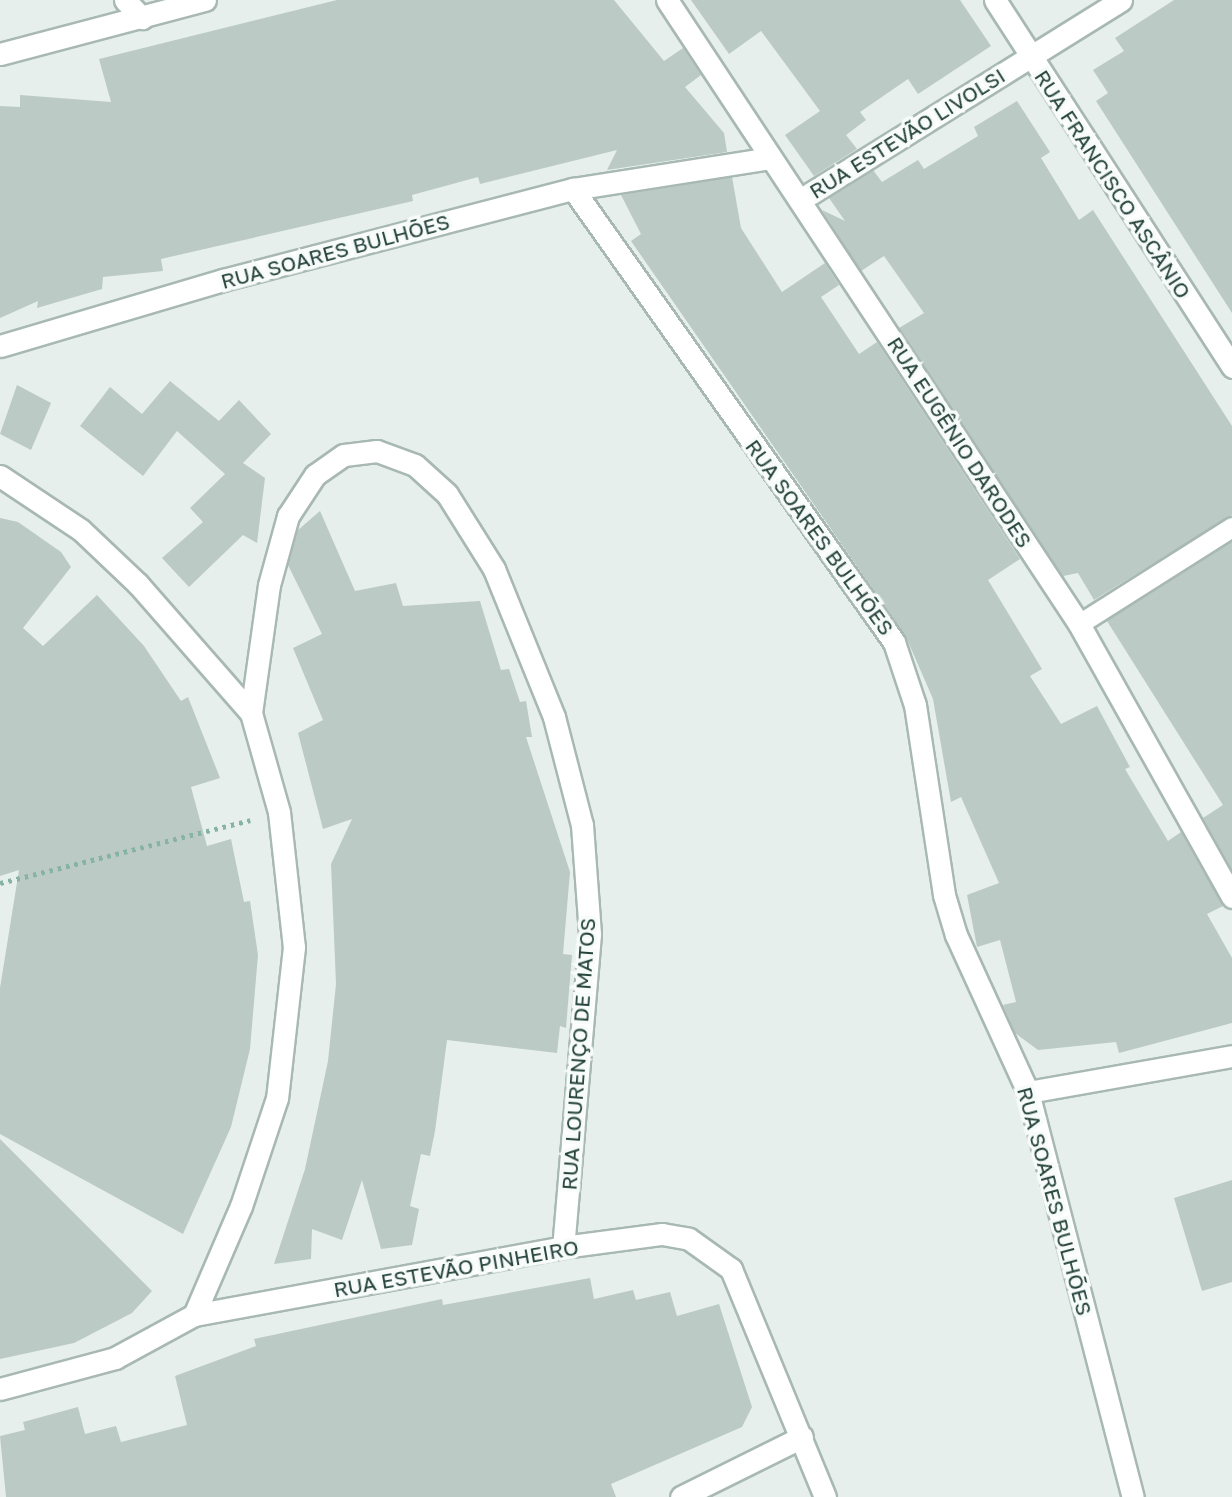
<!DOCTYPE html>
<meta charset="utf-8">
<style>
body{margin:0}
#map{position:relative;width:1232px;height:1497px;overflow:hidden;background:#e6efeb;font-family:"Golos Text",sans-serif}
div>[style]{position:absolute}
.building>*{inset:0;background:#bbcac4}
.path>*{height:4.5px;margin-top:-2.25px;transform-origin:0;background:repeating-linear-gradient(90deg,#86b3a5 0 3.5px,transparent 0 8.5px)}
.roads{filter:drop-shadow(2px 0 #a8b8b2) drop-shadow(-2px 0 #a8b8b2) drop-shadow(0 2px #a8b8b2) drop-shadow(0 -2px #a8b8b2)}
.service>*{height:19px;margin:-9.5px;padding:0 9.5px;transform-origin:9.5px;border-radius:9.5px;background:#fff}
.minor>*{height:21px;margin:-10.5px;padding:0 10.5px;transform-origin:10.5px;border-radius:10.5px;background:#fff}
span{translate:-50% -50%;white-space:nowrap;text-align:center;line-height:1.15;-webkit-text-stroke:7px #f7fbf9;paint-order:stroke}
.street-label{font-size:21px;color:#24423a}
</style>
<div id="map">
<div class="building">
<div style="clip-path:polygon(337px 0,614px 0,664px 61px,683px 48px,701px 75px,685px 87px,724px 133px,727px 152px,607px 170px,617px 150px,480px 184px,478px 177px,412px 195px,413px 201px,161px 259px,163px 271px,103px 277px,102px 289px,37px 308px,38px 301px,0 318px,0 106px,20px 107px,20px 95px,111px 102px,99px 59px)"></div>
<div style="clip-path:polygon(691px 0,960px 0,991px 46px,918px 94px,908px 79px,860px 112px,866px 120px,846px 135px,857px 149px,814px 176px,785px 135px,820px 111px,761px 31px,729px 54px)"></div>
<div style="clip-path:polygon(1174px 0,1232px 0,1232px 313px,1096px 101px,1108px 93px,1093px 70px,1124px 51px,1115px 38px)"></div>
<div style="clip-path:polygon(1017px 101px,1050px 152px,1041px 158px,1079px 220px,1093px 210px,1232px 426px,1232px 515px,1094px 600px,1078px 573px,1063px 576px,899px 328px,924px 313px,884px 256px,861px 271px,822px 210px,845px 221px,829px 198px,873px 170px,882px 182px,918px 160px,924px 169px,978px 136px,974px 127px)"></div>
<div style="clip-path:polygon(732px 177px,741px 228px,782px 292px,825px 263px,839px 285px,821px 297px,859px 354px,877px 342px,1020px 559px,988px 580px,1042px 669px,1030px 676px,1061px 724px,1097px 706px,1130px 767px,1125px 769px,1168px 841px,1181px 832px,1223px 906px,1207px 914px,1232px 958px,1232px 1023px,1119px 1053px,1116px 1042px,1038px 1050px,1015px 1033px,1003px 1005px,1016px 1002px,1000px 940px,977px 947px,967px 895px,999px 883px,961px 797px,951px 802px,933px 699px,906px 637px,631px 241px,641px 234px,621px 195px)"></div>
<div style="clip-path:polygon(170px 381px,219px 421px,239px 400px,271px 434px,243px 463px,265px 478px,257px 543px,243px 535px,189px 587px,162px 558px,203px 522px,190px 508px,225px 474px,177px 431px,143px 476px,80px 426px,110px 387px,142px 414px)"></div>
<div style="clip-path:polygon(17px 385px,51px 403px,31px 450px,0 434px)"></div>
<div style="clip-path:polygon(320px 511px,355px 591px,396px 583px,403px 606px,480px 601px,501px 670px,509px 669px,520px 702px,526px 701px,532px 737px,526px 737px,570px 872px,563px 954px,572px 955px,566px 1028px,560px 1026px,557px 1053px,447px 1040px,435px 1131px,430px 1156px,421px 1154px,410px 1206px,419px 1209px,412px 1245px,381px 1249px,362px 1180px,342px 1240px,312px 1229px,311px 1259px,274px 1264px,305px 1169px,328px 1061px,336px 984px,331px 864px,352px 819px,323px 829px,298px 733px,323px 720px,293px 648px,322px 634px,288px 565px,298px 530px)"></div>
<div style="clip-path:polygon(0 518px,18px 522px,61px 552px,71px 567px,23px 628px,43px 646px,97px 595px,144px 646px,181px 701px,188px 697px,220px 778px,191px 787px,207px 846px,231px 839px,244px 902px,250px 901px,258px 955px,250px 1049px,231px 1127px,183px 1234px,0 1134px,0 988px,19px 870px,0 876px)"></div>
<div style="clip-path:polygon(1232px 542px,1232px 870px,1203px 818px,1223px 805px,1107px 621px)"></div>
<div style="clip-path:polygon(0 1139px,152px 1291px,132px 1313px,74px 1343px,0 1359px)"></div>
<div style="clip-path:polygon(1232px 1180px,1232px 1282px,1202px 1291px,1174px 1198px)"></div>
<div style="clip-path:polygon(590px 1278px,594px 1299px,633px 1290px,636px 1300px,670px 1292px,677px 1316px,719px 1304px,752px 1407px,742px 1427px,611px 1484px,616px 1497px,6px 1497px,0 1436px,25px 1430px,23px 1422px,78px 1407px,85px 1434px,116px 1426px,121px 1442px,187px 1425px,175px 1376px,256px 1346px,254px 1339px,442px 1299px,443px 1305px)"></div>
</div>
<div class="path">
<div style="left:0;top:883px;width:258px;rotate:-14.1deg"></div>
</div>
<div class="roads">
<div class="service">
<div style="left:1079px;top:624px;width:181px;rotate:-32.4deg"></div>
</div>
<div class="minor">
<div style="left:125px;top:0;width:25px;rotate:47deg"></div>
<div style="left:667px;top:0;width:748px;rotate:56.56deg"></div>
<div style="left:1079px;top:624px;width:313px;rotate:60.7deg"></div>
<div style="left:995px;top:0;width:437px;rotate:57.1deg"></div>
<div style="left:0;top:54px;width:212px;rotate:-14.8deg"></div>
<div style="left:573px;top:189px;width:200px;rotate:-8.9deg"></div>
<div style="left:800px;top:200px;width:378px;rotate:-31.9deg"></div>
<div style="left:0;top:346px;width:233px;rotate:-16.5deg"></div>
<div style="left:223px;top:280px;width:362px;rotate:-14.6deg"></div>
<div style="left:573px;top:189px;width:555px;rotate:54.68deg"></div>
<div style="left:894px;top:642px;width:66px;rotate:71.6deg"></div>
<div style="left:915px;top:705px;width:192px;rotate:81.3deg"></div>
<div style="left:944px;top:895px;width:42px;rotate:73.3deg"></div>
<div style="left:956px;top:935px;width:173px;rotate:65.4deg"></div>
<div style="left:1028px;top:1092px;width:418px;rotate:75.5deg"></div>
<div style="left:0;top:476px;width:97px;rotate:33.7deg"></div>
<div style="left:81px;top:530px;width:79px;rotate:43.5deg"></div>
<div style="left:138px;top:584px;width:171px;rotate:48.8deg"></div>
<div style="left:251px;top:713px;width:103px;rotate:74.2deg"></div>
<div style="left:279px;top:812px;width:136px;rotate:83.7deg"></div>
<div style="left:294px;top:947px;width:152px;rotate:96.4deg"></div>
<div style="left:277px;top:1098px;width:114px;rotate:108.4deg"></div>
<div style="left:241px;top:1206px;width:119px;rotate:113.3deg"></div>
<div style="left:194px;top:1315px;width:90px;rotate:151.4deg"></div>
<div style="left:115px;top:1358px;width:119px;rotate:164.9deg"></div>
<div style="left:251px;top:713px;width:129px;rotate:-82deg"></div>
<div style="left:269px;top:585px;width:72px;rotate:-74.6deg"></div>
<div style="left:288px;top:516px;width:49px;rotate:-56.6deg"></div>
<div style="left:315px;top:475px;width:35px;rotate:-35deg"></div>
<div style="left:344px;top:455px;width:33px;rotate:-7deg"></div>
<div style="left:377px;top:451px;width:40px;rotate:20.2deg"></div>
<div style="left:415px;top:465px;width:43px;rotate:42.2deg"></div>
<div style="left:447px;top:494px;width:89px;rotate:57.9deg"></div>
<div style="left:494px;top:569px;width:160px;rotate:67.9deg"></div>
<div style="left:554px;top:717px;width:112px;rotate:75.5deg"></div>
<div style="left:582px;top:825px;width:109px;rotate:85.8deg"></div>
<div style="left:590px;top:934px;width:314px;rotate:94.9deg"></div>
<div style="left:1028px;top:1092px;width:207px;rotate:-10deg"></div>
<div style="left:194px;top:1315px;width:375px;rotate:-10.4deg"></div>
<div style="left:563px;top:1247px;width:100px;rotate:-7.5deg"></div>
<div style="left:662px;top:1234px;width:27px;rotate:10deg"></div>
<div style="left:689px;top:1239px;width:52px;rotate:35.5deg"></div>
<div style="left:731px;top:1269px;width:247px;rotate:67.6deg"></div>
<div style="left:681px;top:1497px;width:135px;rotate:-26.4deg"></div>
</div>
</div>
<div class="street-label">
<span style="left:907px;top:133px;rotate:-32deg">RUA ESTEVÃO LIVOLSI</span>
<span style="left:1113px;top:184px;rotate:57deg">RUA FRANCISCO ASCÂNIO</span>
<span style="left:335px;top:251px;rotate:-15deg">RUA SOARES BULHÕES</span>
<span style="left:960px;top:442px;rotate:57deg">RUA EUGÊNIO DARODES</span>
<span style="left:820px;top:537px;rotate:54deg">RUA SOARES BULHÕES</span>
<span style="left:578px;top:1054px;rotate:-86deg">RUA LOURENÇO DE MATOS</span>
<span style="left:1055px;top:1201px;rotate:75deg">RUA SOARES BULHÕES</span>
<span style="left:456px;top:1268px;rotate:-10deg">RUA ESTEVÃO PINHEIRO</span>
</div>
</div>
